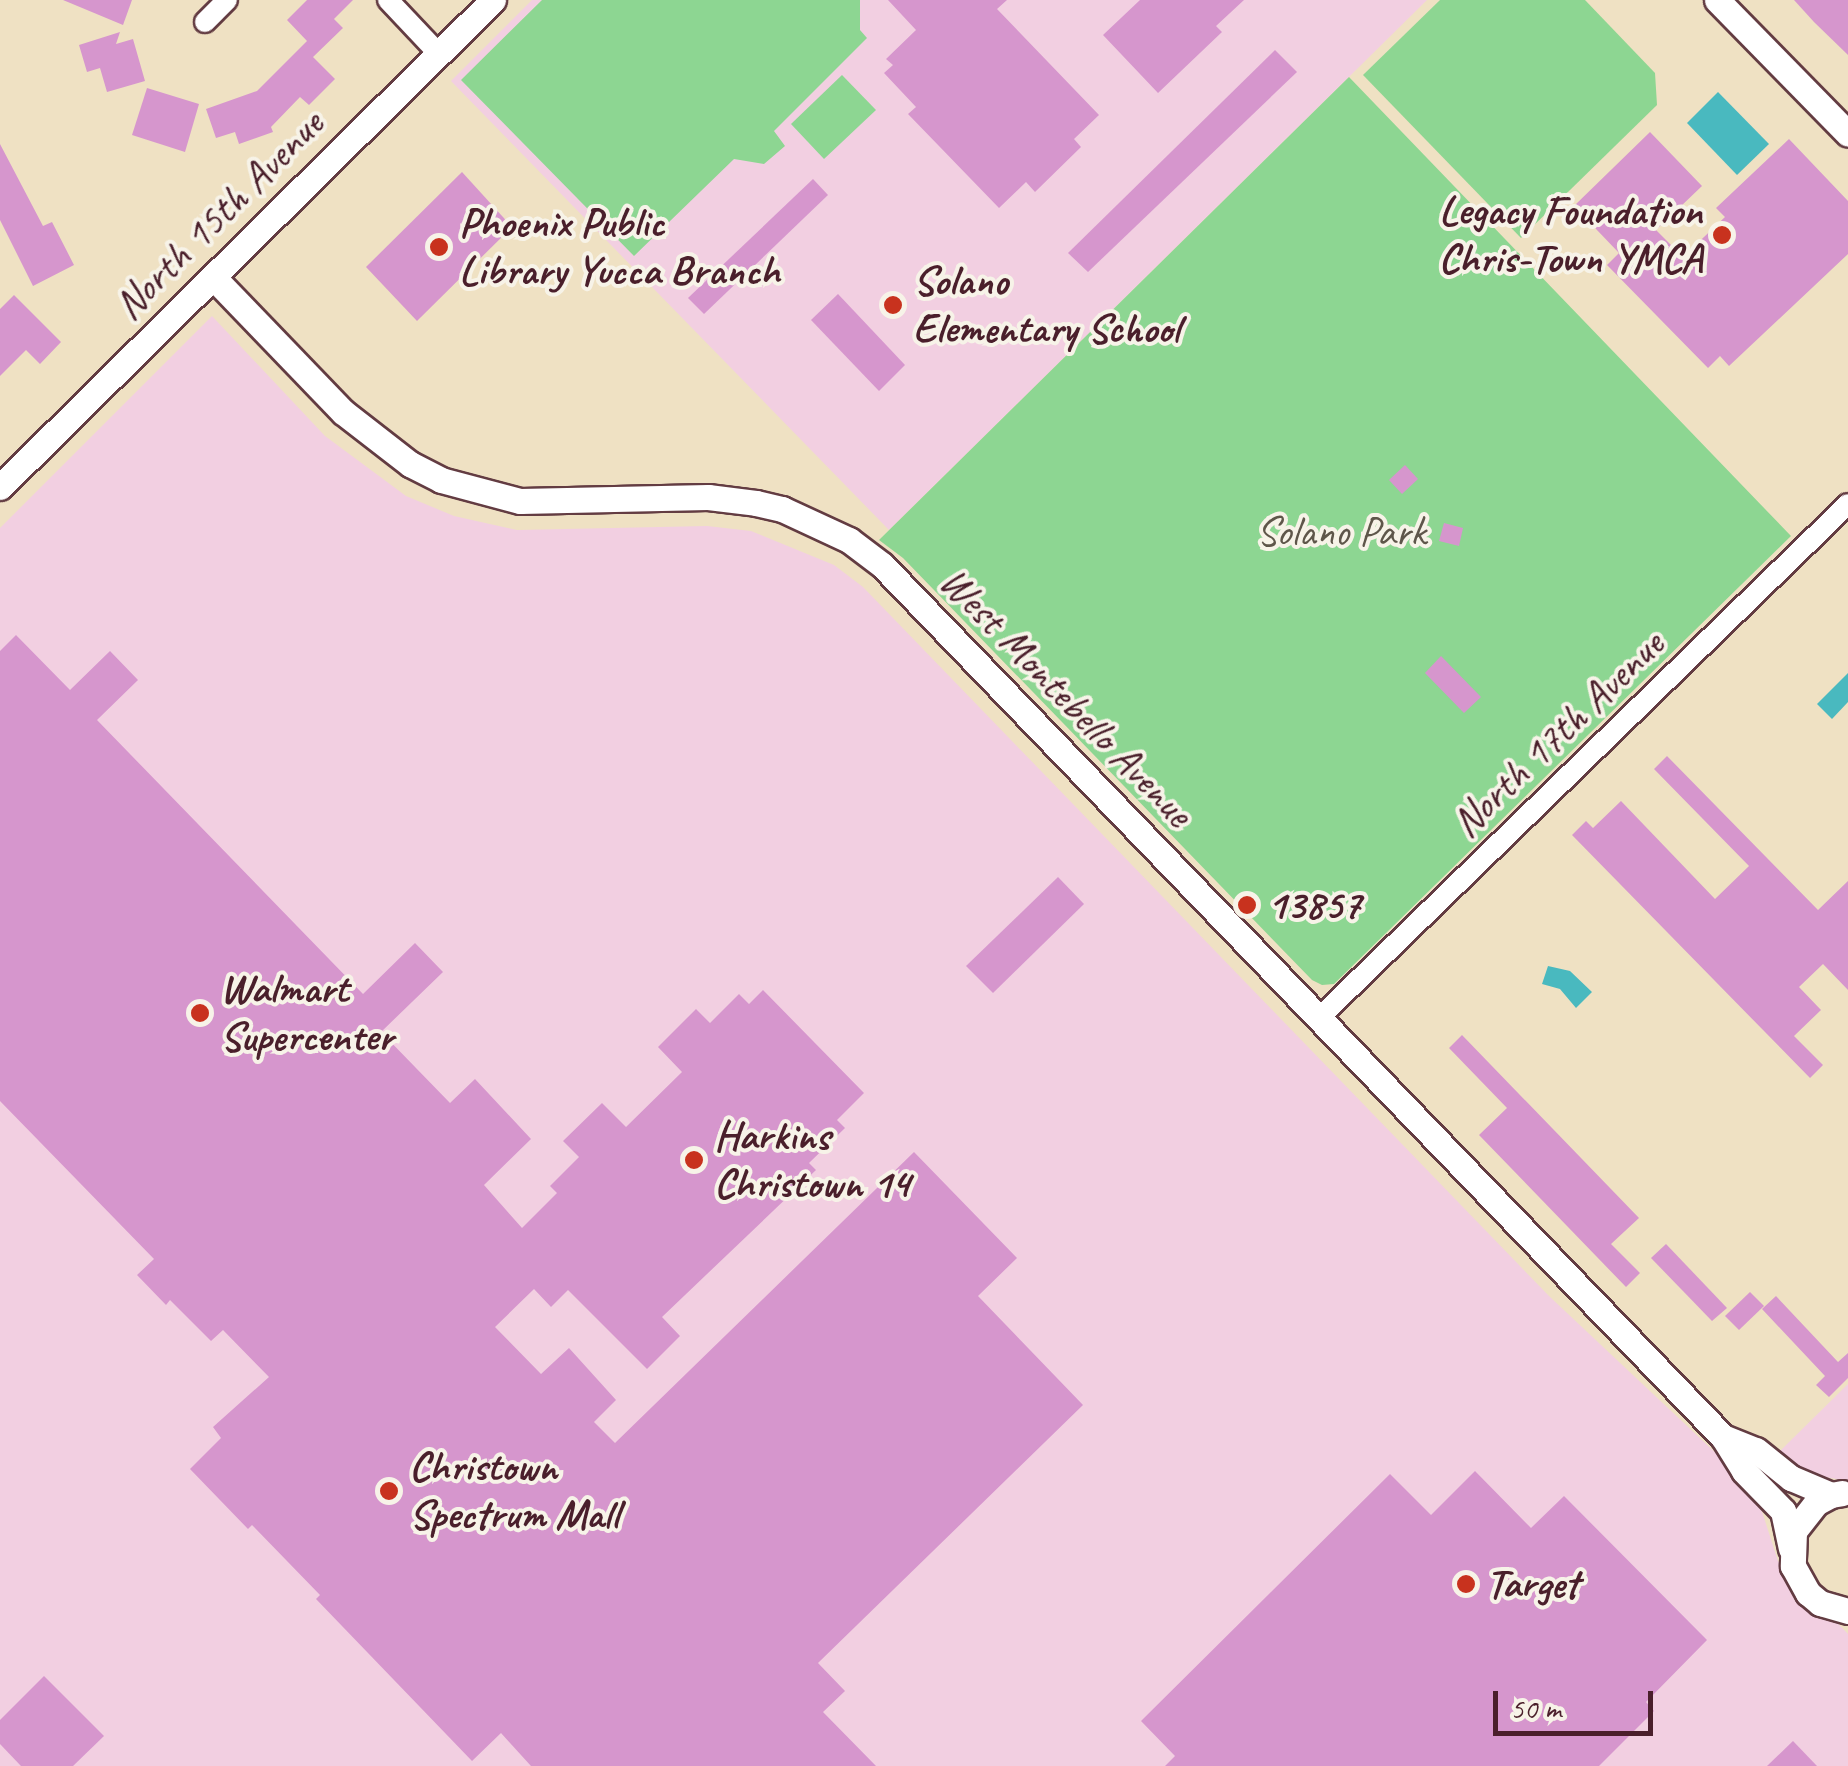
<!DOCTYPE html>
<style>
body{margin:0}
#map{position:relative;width:1848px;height:1766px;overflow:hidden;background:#efe1c3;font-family:Caveat,sans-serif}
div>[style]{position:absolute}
.built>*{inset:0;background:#f2cfe1}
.green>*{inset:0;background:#8dd692}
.water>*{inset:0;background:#49b9bf}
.building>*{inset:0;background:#d696cd}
.roads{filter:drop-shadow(2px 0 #633c42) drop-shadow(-2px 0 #633c42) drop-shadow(0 2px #633c42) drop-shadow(0 -2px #633c42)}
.minor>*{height:20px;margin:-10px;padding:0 10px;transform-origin:10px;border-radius:10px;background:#fff}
.tertiary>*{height:25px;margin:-12.5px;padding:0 12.5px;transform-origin:12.5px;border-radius:12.5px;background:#fff}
.dots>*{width:28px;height:28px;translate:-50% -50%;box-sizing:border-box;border:5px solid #f7f3e8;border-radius:50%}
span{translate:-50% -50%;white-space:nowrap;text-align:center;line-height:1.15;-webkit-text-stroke:8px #f7f3e8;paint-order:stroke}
.poi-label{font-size:42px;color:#4a1f2b;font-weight:700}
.right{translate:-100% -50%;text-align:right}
.left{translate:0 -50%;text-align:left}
.street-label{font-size:42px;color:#4a1f2b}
.park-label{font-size:42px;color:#5e564a}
.scale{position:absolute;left:1493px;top:1691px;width:160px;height:45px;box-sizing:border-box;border:5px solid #4a1f2b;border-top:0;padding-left:12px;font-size:30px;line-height:35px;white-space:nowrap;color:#4a1f2b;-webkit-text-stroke:8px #f7f3e8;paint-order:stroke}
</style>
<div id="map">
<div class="built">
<div style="clip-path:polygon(532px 0,1427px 0,889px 530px,451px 81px)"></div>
<div style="clip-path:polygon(212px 316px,325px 436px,406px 496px,454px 516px,517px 530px,707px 526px,751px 531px,834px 565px,863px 587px,1549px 1296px,1755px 1490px,1778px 1561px,1848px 1634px,1848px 1766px,0 1766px,0 528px)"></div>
<div style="clip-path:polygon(1848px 1384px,1848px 1481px,1807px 1474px,1775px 1456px)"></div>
</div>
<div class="green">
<div style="clip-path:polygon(542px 0,860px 0,860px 30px,867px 38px,774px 131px,785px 146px,764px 164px,734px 159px,634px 256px,461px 80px)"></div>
<div style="clip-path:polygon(1440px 0,1585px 0,1655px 73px,1657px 105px,1521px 238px,1363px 75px)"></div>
<div style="clip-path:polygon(842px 75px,876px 110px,824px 159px,791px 124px)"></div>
<div style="clip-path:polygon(1349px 77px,1791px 536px,1334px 984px,1322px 985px,1312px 980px,903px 558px,879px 540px)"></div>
</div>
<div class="water">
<div style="clip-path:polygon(1718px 92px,1769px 144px,1737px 175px,1687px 123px)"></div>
<div style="clip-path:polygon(1848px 673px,1848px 702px,1832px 719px,1817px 704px)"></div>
<div style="clip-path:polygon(1548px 966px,1570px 971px,1592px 992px,1576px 1008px,1560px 989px,1542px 984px)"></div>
</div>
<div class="building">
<div style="clip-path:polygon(63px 0,132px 0,123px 25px)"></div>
<div style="clip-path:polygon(307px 0,353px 0,334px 19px,343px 28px,313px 57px,335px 79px,309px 105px,300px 97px,271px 127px,273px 132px,239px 144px,235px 132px,216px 138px,206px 109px,257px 91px,307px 41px,287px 20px)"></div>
<div style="clip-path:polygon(888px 0,1007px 0,997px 9px,1099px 115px,1074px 139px,1081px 147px,1035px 192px,1026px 182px,999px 208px,908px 114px,916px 107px,884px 73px,893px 65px,886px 59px,916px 30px)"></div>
<div style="clip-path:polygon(1140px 0,1244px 0,1216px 26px,1222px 32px,1158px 93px,1103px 35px)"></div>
<div style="clip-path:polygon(1794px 0,1848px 0,1848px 55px,1814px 22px)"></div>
<div style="clip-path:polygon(120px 32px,116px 44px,133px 39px,145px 81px,107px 92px,100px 68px,87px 72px,79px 45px)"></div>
<div style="clip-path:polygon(1275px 50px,1297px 72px,1088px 272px,1068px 253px)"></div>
<div style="clip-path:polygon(147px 88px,199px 104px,185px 152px,132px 135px)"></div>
<div style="clip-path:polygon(1650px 132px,1702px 186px,1656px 230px,1683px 257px,1725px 217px,1716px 208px,1789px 139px,1848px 201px,1848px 254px,1729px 366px,1720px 356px,1708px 368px,1607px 265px,1619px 253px,1574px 206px)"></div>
<div style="clip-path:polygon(0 144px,43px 226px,52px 222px,74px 265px,33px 286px,0 220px)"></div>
<div style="clip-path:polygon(462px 172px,512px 227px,417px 321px,366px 267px)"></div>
<div style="clip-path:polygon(813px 179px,828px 195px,704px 314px,688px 298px)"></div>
<div style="clip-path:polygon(838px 294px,905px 365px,879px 391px,811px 320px)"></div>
<div style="clip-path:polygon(14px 295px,61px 342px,40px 364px,26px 350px,0 376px,0 309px)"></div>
<div style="clip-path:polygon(1405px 465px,1418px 479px,1402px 494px,1389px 480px)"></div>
<div style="clip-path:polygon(1444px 523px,1463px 528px,1459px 546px,1439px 541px)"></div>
<div style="clip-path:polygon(16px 635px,70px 690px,110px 651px,138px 680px,97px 720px,363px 994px,415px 943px,443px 972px,381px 1032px,450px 1103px,475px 1079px,531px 1139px,484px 1185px,522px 1228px,557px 1193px,550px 1186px,579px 1157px,563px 1141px,602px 1103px,626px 1127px,682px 1072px,658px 1047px,696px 1009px,710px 1023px,739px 994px,749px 1004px,763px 990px,864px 1093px,837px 1120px,845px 1128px,809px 1163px,816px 1170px,662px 1317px,680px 1336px,647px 1369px,568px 1290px,551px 1307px,534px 1289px,495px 1327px,541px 1374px,569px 1348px,616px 1400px,594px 1422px,615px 1443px,914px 1152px,1017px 1258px,978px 1296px,1083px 1405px,818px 1663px,845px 1691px,823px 1712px,876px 1766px,531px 1766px,501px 1733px,472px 1761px,316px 1599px,320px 1595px,252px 1525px,248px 1529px,190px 1469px,221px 1438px,213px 1427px,269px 1377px,223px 1330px,211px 1341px,170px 1300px,166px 1305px,137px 1275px,154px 1259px,0 1101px,0 651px)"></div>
<div style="clip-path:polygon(1441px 656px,1481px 697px,1464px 713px,1425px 673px)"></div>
<div style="clip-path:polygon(1667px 756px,1818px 910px,1848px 881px,1848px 990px,1823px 964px,1799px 987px,1821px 1010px,1794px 1036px,1823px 1065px,1810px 1078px,1572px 835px,1586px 821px,1593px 828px,1621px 801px,1715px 899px,1749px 866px,1654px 769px)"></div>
<div style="clip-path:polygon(1058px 877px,1084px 904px,993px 993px,966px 966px)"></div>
<div style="clip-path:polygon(1462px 1035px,1639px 1218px,1611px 1244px,1640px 1273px,1626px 1287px,1479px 1135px,1507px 1108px,1449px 1048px)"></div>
<div style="clip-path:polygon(1666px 1244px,1727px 1308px,1712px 1321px,1651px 1258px)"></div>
<div style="clip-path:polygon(1750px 1292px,1764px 1306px,1739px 1330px,1725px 1316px)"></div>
<div style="clip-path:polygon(1776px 1296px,1838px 1362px,1848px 1353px,1848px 1378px,1829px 1397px,1816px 1385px,1825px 1376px,1762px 1309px)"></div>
<div style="clip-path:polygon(1475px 1471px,1531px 1528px,1564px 1496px,1707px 1640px,1646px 1702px,1654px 1711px,1599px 1766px,1165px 1766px,1175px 1756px,1141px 1721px,1390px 1474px,1431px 1515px)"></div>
<div style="clip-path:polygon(44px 1676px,104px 1736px,73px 1766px,21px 1766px,0 1744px,0 1720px)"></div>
<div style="clip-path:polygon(1793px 1741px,1817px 1766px,1767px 1766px)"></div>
</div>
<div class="roads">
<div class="minor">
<div style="left:388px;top:0;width:74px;rotate:46.6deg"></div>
<div style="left:205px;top:22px;width:31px;rotate:-45deg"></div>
<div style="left:1320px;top:1017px;width:736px;rotate:-44.17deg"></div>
</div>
<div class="tertiary">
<div style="left:1717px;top:0;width:187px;rotate:45.6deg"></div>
<div style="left:214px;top:278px;width:186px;rotate:46.1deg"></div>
<div style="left:343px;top:412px;width:85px;rotate:37.8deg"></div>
<div style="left:410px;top:464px;width:35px;rotate:27deg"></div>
<div style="left:441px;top:480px;width:82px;rotate:14.9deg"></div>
<div style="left:520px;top:501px;width:188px;rotate:-1.2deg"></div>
<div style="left:708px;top:497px;width:48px;rotate:7.1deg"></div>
<div style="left:756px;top:503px;width:27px;rotate:13deg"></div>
<div style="left:782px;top:509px;width:74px;rotate:24.8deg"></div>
<div style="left:849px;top:540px;width:41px;rotate:37.1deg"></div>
<div style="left:882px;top:565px;width:1211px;rotate:46.04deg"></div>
<div style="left:1723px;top:1437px;width:40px;rotate:58deg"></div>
<div style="left:1744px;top:1471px;width:56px;rotate:45.7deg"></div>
<div style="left:1783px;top:1511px;width:38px;rotate:78deg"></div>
<div style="left:0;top:487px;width:693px;rotate:-44.65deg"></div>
<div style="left:1723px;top:1437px;width:35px;rotate:22deg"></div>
<div style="left:1756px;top:1450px;width:45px;rotate:38.7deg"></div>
<div style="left:1791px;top:1478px;width:43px;rotate:23deg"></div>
<div style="left:1831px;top:1495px;width:11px;rotate:-10deg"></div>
<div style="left:1831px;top:1495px;width:17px;rotate:152deg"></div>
<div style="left:1816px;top:1503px;width:36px;rotate:128deg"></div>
<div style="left:1794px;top:1531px;width:35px;rotate:92deg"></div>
<div style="left:1793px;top:1566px;width:31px;rotate:61deg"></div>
<div style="left:1808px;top:1593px;width:16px;rotate:40deg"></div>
<div style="left:1820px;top:1603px;width:29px;rotate:16deg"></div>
</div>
</div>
<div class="dots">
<div style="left:1722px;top:235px;background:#c8321e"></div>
<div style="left:439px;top:247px;background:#c8321e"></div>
<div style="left:893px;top:305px;background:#c8321e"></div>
<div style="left:1247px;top:905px;background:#c8321e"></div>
<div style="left:200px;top:1013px;background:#c8321e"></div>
<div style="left:694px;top:1160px;background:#c8321e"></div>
<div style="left:389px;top:1491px;background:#c8321e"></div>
<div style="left:1466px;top:1584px;background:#c8321e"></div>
</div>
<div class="poi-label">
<span class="right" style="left:1702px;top:235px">Legacy Foundation<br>Chris-Town YMCA</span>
<span class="left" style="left:459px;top:247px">Phoenix Public<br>Library Yucca Branch</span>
<span class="left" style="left:913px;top:305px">Solano<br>Elementary School</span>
<span class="left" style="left:1267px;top:905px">13857</span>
<span class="left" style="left:220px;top:1013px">Walmart<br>Supercenter</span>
<span class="left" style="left:714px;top:1160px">Harkins<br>Christown 14</span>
<span class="left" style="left:409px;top:1491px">Christown<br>Spectrum Mall</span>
<span class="left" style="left:1486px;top:1584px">Target</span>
</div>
<div class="street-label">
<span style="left:219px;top:215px;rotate:-45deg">North 15th Avenue</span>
<span style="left:1066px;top:697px;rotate:46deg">West Montebello Avenue</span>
<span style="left:1558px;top:734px;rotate:-44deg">North 17th Avenue</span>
</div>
<div class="park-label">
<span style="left:1341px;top:532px">Solano Park</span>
</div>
<div class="scale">50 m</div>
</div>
